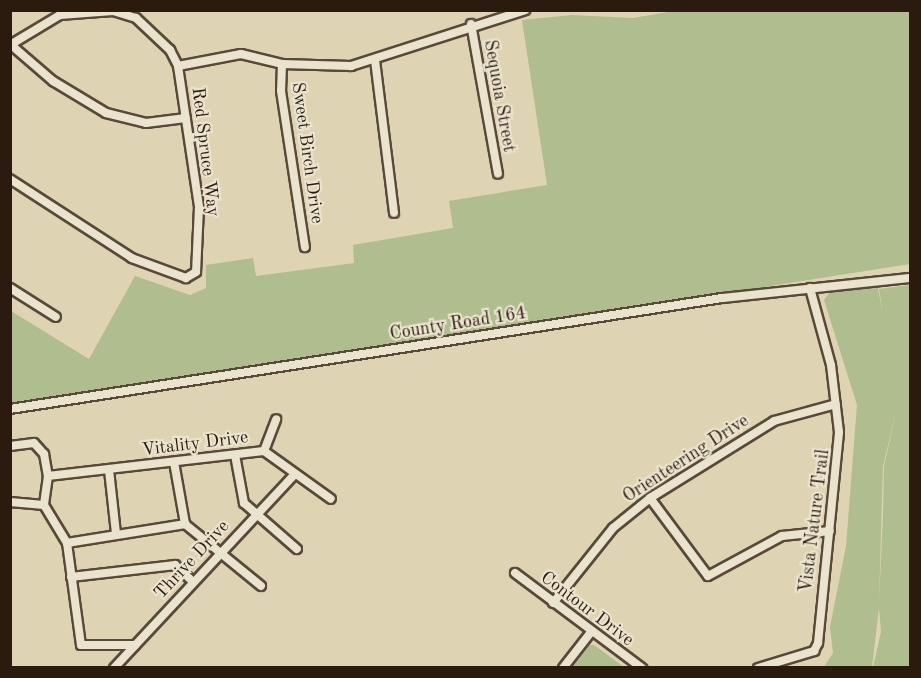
<!DOCTYPE html>
<style>
body{margin:0}
#map{position:relative;width:921px;height:678px;overflow:hidden;background:#ded4b3;font-family:"Old Standard TT",serif}
div>[style]{position:absolute}
.green>*{inset:0;background:#b0bd8e}
.roads{filter:drop-shadow(2px 0 #584938) drop-shadow(-2px 0 #584938) drop-shadow(0 2px #584938) drop-shadow(0 -2px #584938)}
.minor>*{height:8px;margin:-4px;padding:0 4px;transform-origin:4px;border-radius:4px;background:#eae3ce}
span{translate:-50% -50%;white-space:nowrap;text-align:center;line-height:1.15;-webkit-text-stroke:4.5px #eae3ce;paint-order:stroke}
.street-label{font-size:18px;color:#2b1b0f}
.frame{position:absolute;inset:0;border:12px solid #2b1b0f;pointer-events:none}
</style>
<div id="map">
<div class="green">
<div style="clip-path:polygon(680px 10px,910px 11px,910px 264px,11px 405px,11px 311px,89px 359px,135px 276px,190px 295px,206px 288px,206px 265px,253px 258px,256px 276px,354px 263px,353px 245px,453px 228px,449px 201px,547px 185px,522px 20px,572px 15px,633px 18px)"></div>
<div style="clip-path:polygon(evenodd,910px 285px,910px 667px,873px 667px,881px 632px,879px 608px,872px 667px,824px 667px,833px 653px,830px 627px,846px 546px,857px 405px,824px 300px,830px 292px,878px 288px,883px 315px,879px 289px,910px 285px,897px 408px,884px 466px,883px 514px,879px 602px,883px 466px,897px 408px)"></div>
<div style="clip-path:polygon(590px 645px,594px 645px,624px 667px,573px 667px)"></div>
</div>
<div class="roads">
<div class="minor">
<div style="left:471px;top:24px;width:152px;rotate:79.8deg"></div>
<div style="left:10px;top:44px;width:57px;rotate:40.7deg"></div>
<div style="left:53px;top:81px;width:62px;rotate:31.1deg"></div>
<div style="left:106px;top:113px;width:41px;rotate:14deg"></div>
<div style="left:146px;top:123px;width:40px;rotate:-7.1deg"></div>
<div style="left:10px;top:45px;width:58px;rotate:-31deg"></div>
<div style="left:60px;top:15px;width:53px;rotate:-4.3deg"></div>
<div style="left:113px;top:11px;width:24px;rotate:17deg"></div>
<div style="left:136px;top:18px;width:47px;rotate:43.3deg"></div>
<div style="left:170px;top:50px;width:18px;rotate:63deg"></div>
<div style="left:178px;top:66px;width:143px;rotate:81.5deg"></div>
<div style="left:199px;top:207px;width:65px;rotate:92.6deg"></div>
<div style="left:196px;top:272px;width:12px;rotate:149deg"></div>
<div style="left:186px;top:278px;width:58px;rotate:-159.7deg"></div>
<div style="left:132px;top:258px;width:145px;rotate:-147.1deg"></div>
<div style="left:375px;top:60px;width:154px;rotate:82.9deg"></div>
<div style="left:282px;top:64px;width:27px;rotate:92deg"></div>
<div style="left:281px;top:91px;width:158px;rotate:81.3deg"></div>
<div style="left:178px;top:66px;width:64px;rotate:-10.8deg"></div>
<div style="left:241px;top:54px;width:42px;rotate:13.7deg"></div>
<div style="left:282px;top:64px;width:69px;rotate:1.7deg"></div>
<div style="left:351px;top:66px;width:183px;rotate:-17.8deg"></div>
<div style="left:10px;top:288px;width:54px;rotate:32.2deg"></div>
<div style="left:10px;top:409px;width:721px;rotate:-8.86deg"></div>
<div style="left:722px;top:298px;width:189px;rotate:-6.1deg"></div>
<div style="left:10px;top:446px;width:24px;rotate:-7deg"></div>
<div style="left:34px;top:443px;width:15px;rotate:48deg"></div>
<div style="left:44px;top:454px;width:22px;rotate:80deg"></div>
<div style="left:48px;top:476px;width:29px;rotate:98deg"></div>
<div style="left:264px;top:451px;width:34px;rotate:-69deg"></div>
<div style="left:235px;top:455px;width:49px;rotate:79.4deg"></div>
<div style="left:244px;top:503px;width:70px;rotate:41deg"></div>
<div style="left:174px;top:462px;width:63px;rotate:79.9deg"></div>
<div style="left:109px;top:470px;width:63px;rotate:83.7deg"></div>
<div style="left:48px;top:476px;width:217px;rotate:-6.6deg"></div>
<div style="left:264px;top:451px;width:82px;rotate:35.6deg"></div>
<div style="left:650px;top:498px;width:97px;rotate:53.4deg"></div>
<div style="left:708px;top:576px;width:84px;rotate:-28.4deg"></div>
<div style="left:782px;top:536px;width:48px;rotate:-5.9deg"></div>
<div style="left:10px;top:502px;width:34px;rotate:5deg"></div>
<div style="left:44px;top:505px;width:44px;rotate:58.8deg"></div>
<div style="left:67px;top:543px;width:103px;rotate:82.2deg"></div>
<div style="left:81px;top:645px;width:54px"></div>
<div style="left:67px;top:543px;width:120px;rotate:-9.1deg"></div>
<div style="left:185px;top:524px;width:98px;rotate:39.2deg"></div>
<div style="left:515px;top:573px;width:159px;rotate:36.8deg"></div>
<div style="left:71px;top:577px;width:105px;rotate:-6.6deg"></div>
<div style="left:175px;top:565px;width:23px;rotate:43deg"></div>
<div style="left:553px;top:603px;width:96px;rotate:-51.3deg"></div>
<div style="left:613px;top:528px;width:48px;rotate:-39deg"></div>
<div style="left:650px;top:498px;width:146px;rotate:-31.8deg"></div>
<div style="left:774px;top:421px;width:64px;rotate:-15.3deg"></div>
<div style="left:114px;top:668px;width:265px;rotate:-47deg"></div>
<div style="left:563px;top:668px;width:46px;rotate:-52.1deg"></div>
<div style="left:758px;top:668px;width:59px;rotate:-16.9deg"></div>
<div style="left:814px;top:651px;width:9px;rotate:-63deg"></div>
<div style="left:818px;top:643px;width:212px;rotate:-84.3deg"></div>
<div style="left:839px;top:432px;width:67px;rotate:-96.8deg"></div>
<div style="left:831px;top:365px;width:80px;rotate:-105.3deg"></div>
</div>
</div>
<div class="street-label">
<span style="left:499px;top:96px;rotate:80deg">Sequoia Street</span>
<span style="left:205px;top:152px;rotate:83deg">Red Spruce Way</span>
<span style="left:307px;top:153px;rotate:82deg">Sweet Birch Drive</span>
<span style="left:458px;top:324px;rotate:-9deg">County Road 164</span>
<span style="left:195px;top:444px;rotate:-7deg">Vitality Drive</span>
<span style="left:686px;top:459px;rotate:-33deg">Orienteering Drive</span>
<span style="left:815px;top:521px;rotate:-83deg">Vista Nature Trail</span>
<span style="left:192px;top:560px;rotate:-47deg">Thrive Drive</span>
<span style="left:587px;top:609px;rotate:37deg">Contour Drive</span>
</div>
<div class="frame"></div>
</div>
